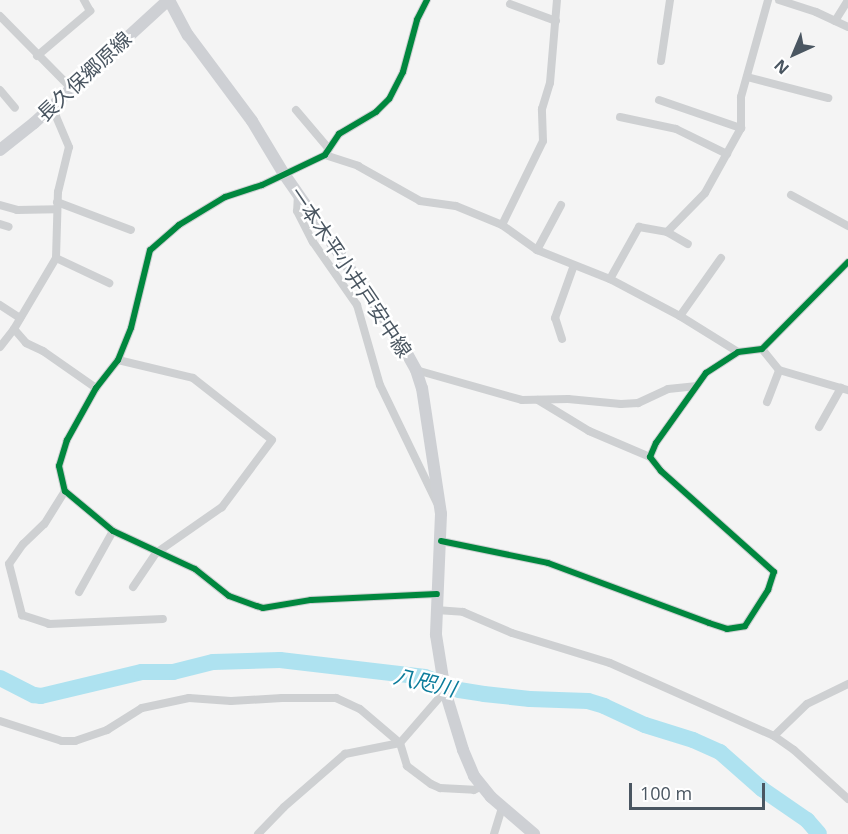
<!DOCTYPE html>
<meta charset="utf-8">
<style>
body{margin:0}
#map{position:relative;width:848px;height:834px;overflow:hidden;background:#f4f4f4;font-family:"Open Sans","Noto Sans JP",sans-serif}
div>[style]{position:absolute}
.river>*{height:16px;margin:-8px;padding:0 8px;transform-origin:8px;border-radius:8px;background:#aee2f0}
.street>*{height:8px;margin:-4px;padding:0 4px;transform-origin:4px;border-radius:4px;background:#ced0d2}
.secondary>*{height:12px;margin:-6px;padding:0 6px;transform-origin:6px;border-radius:6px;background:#ced0d4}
.cycleway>*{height:6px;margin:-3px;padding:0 3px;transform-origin:3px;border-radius:3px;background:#00873e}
span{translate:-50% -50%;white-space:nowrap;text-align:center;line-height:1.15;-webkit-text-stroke:5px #fff;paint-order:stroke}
.street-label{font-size:20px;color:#4a5661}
.water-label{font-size:21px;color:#0c7c9b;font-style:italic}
.north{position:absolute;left:764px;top:24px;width:60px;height:60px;-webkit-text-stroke:4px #fff;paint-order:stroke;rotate:224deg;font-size:16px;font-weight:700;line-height:24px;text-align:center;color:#4a5661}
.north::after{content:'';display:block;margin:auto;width:21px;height:27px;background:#4a5661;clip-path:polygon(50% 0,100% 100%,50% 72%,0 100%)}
.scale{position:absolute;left:629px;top:783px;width:136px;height:27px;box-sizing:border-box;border:3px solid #4a5661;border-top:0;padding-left:8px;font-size:18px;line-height:21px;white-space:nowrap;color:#4a5661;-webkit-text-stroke:4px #fff;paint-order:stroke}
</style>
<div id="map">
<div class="river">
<div style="left:0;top:678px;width:38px;rotate:27deg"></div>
<div style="left:34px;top:695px;width:7px;rotate:8deg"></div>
<div style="left:41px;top:696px;width:104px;rotate:-13.4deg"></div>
<div style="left:142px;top:672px;width:31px"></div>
<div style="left:173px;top:672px;width:41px;rotate:-14deg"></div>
<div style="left:213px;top:662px;width:67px;rotate:-1.7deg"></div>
<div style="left:280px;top:660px;width:146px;rotate:6.7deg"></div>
<div style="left:425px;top:677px;width:36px;rotate:21deg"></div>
<div style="left:459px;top:690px;width:25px;rotate:9deg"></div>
<div style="left:484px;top:694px;width:46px;rotate:6.2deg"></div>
<div style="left:530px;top:699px;width:58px;rotate:2deg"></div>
<div style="left:588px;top:701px;width:17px;rotate:17deg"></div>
<div style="left:604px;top:706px;width:45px;rotate:24.9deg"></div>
<div style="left:645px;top:725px;width:50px;rotate:17.4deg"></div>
<div style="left:693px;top:740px;width:30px;rotate:24deg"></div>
<div style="left:720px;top:752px;width:56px;rotate:41.4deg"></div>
<div style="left:762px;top:789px;width:55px;rotate:34.6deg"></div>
<div style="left:807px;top:820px;width:18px;rotate:49deg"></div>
</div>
<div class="street">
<div style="left:427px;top:0;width:22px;rotate:117deg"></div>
<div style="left:417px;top:20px;width:54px;rotate:105.1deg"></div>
<div style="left:403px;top:72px;width:30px;rotate:117deg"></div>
<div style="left:389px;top:99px;width:18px;rotate:135deg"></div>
<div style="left:376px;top:112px;width:43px;rotate:149.3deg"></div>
<div style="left:339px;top:134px;width:25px;rotate:124deg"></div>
<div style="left:325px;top:155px;width:70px;rotate:154.5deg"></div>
<div style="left:262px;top:185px;width:39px;rotate:162deg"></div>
<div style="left:225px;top:197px;width:54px;rotate:148.7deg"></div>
<div style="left:179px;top:225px;width:38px;rotate:139deg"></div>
<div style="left:150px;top:250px;width:80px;rotate:103.7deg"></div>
<div style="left:131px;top:328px;width:35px;rotate:112deg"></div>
<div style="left:118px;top:360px;width:36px;rotate:128deg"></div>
<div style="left:96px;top:388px;width:60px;rotate:119.1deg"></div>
<div style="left:67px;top:440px;width:27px;rotate:107deg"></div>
<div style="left:59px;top:466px;width:26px;rotate:77deg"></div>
<div style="left:65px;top:491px;width:62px;rotate:39.8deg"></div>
<div style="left:113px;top:531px;width:90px;rotate:24.9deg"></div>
<div style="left:195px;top:569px;width:43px;rotate:38.5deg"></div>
<div style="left:229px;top:596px;width:30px;rotate:20deg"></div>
<div style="left:257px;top:606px;width:6px;rotate:18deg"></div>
<div style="left:263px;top:608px;width:49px;rotate:-9.5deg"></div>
<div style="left:311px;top:600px;width:126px;rotate:-2.7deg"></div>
<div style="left:779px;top:0;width:39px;rotate:18deg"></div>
<div style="left:816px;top:12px;width:35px;rotate:25deg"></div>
<div style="left:510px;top:4px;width:49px;rotate:20.3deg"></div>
<div style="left:0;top:16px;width:101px;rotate:45.4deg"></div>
<div style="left:835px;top:21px;width:25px;rotate:-58deg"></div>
<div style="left:37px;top:56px;width:70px;rotate:-40.3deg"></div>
<div style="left:90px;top:11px;width:13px;rotate:-119deg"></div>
<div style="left:661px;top:61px;width:62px;rotate:-81.6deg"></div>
<div style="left:747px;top:77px;width:84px;rotate:14.5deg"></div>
<div style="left:0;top:90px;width:23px;rotate:50deg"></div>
<div style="left:659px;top:100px;width:87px;rotate:18.9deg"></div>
<div style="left:296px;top:110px;width:51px;rotate:49.8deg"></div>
<div style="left:620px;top:117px;width:57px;rotate:12.1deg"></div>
<div style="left:676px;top:129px;width:57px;rotate:26.1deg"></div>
<div style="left:325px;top:155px;width:35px;rotate:18deg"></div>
<div style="left:358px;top:166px;width:71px;rotate:29.4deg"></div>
<div style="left:420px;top:201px;width:36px;rotate:8deg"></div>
<div style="left:456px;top:206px;width:50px;rotate:22.4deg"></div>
<div style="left:502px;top:225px;width:43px;rotate:35.5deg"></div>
<div style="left:537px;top:250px;width:79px;rotate:21.7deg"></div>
<div style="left:610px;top:279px;width:79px;rotate:27.9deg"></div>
<div style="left:680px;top:316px;width:68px;rotate:31.8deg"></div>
<div style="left:298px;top:194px;width:17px;rotate:93deg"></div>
<div style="left:297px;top:211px;width:35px;rotate:63deg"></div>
<div style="left:313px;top:242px;width:77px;rotate:55.1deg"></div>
<div style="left:357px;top:305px;width:83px;rotate:74deg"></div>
<div style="left:380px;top:385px;width:131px;rotate:64.2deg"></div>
<div style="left:791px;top:195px;width:65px;rotate:28.5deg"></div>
<div style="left:57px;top:202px;width:79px;rotate:20.7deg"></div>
<div style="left:0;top:205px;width:18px;rotate:16deg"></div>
<div style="left:17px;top:210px;width:39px;rotate:-1deg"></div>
<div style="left:0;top:224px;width:9px;rotate:18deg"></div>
<div style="left:502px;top:225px;width:93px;rotate:-64deg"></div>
<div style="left:543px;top:141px;width:32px;rotate:-92deg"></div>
<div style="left:542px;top:109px;width:27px;rotate:-73deg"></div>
<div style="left:550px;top:83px;width:83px;rotate:-85.2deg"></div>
<div style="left:667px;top:232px;width:54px;rotate:-45.7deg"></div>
<div style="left:705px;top:193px;width:74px;rotate:-61deg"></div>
<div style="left:741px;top:128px;width:31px;rotate:-90deg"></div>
<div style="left:741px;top:97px;width:101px;rotate:-74.4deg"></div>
<div style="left:537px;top:250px;width:51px;rotate:-61.9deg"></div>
<div style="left:56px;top:258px;width:59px;rotate:25.3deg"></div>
<div style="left:610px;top:279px;width:60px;rotate:-60.9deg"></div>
<div style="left:639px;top:227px;width:28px;rotate:10deg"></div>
<div style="left:667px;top:232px;width:24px;rotate:30deg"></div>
<div style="left:0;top:305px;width:24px;rotate:33deg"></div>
<div style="left:680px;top:316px;width:71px;rotate:-54.7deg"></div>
<div style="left:14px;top:329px;width:18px;rotate:49deg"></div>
<div style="left:26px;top:343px;width:19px;rotate:25deg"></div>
<div style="left:43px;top:351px;width:65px;rotate:34.9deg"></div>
<div style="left:562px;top:339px;width:22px;rotate:-108deg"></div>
<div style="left:555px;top:318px;width:56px;rotate:-70.3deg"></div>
<div style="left:0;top:347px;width:23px;rotate:-52deg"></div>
<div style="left:14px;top:329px;width:82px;rotate:-59.4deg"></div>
<div style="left:56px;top:258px;width:66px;rotate:-88.3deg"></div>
<div style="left:58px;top:192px;width:46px;rotate:-76.3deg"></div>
<div style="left:69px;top:147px;width:34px;rotate:-113deg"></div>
<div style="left:56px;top:116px;width:10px;rotate:-127deg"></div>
<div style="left:762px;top:349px;width:27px;rotate:51deg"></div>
<div style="left:779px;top:370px;width:72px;rotate:16.2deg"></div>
<div style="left:118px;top:360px;width:77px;rotate:13.5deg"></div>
<div style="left:193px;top:378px;width:100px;rotate:38.1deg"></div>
<div style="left:272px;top:440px;width:84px;rotate:126.7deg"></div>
<div style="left:222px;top:507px;width:80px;rotate:145.1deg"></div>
<div style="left:156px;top:553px;width:41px;rotate:124.1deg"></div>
<div style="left:416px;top:370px;width:110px;rotate:15.8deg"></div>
<div style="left:522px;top:400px;width:46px;rotate:-1.2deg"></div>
<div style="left:568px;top:399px;width:53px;rotate:5.4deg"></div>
<div style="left:621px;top:404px;width:17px;rotate:-3deg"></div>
<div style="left:638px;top:403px;width:33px;rotate:-25deg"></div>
<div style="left:668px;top:389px;width:27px;rotate:-6deg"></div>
<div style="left:538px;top:400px;width:60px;rotate:31.3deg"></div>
<div style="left:589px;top:431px;width:66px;rotate:23.1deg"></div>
<div style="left:767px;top:402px;width:34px;rotate:-69deg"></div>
<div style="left:819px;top:427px;width:45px;rotate:-60.6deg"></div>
<div style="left:65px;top:491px;width:39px;rotate:122deg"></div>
<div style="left:44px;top:524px;width:29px;rotate:136deg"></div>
<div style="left:23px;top:544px;width:24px;rotate:125deg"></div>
<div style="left:9px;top:564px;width:53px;rotate:75.7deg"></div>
<div style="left:22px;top:615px;width:28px;rotate:18deg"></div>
<div style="left:49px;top:624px;width:114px;rotate:-2.5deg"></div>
<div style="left:441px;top:541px;width:109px;rotate:11.6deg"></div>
<div style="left:548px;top:563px;width:172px;rotate:20.4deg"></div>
<div style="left:709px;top:623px;width:19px;rotate:18deg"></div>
<div style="left:727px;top:629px;width:18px;rotate:-9deg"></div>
<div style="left:745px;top:626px;width:43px;rotate:-57.4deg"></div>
<div style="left:768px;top:590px;width:19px;rotate:-72deg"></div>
<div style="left:774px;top:572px;width:152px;rotate:-138.2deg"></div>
<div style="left:661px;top:471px;width:18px;rotate:-128deg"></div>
<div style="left:650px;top:457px;width:15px;rotate:-67deg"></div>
<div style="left:656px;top:443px;width:86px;rotate:-54.5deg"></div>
<div style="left:706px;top:373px;width:38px;rotate:-33deg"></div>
<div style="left:738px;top:352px;width:24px;rotate:-7deg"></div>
<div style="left:762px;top:349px;width:122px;rotate:-45.3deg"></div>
<div style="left:79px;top:592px;width:70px;rotate:-60.9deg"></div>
<div style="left:436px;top:610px;width:27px;rotate:4deg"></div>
<div style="left:463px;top:612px;width:53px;rotate:23.2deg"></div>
<div style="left:512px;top:633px;width:102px;rotate:17deg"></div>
<div style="left:610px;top:663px;width:180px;rotate:24deg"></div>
<div style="left:774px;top:736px;width:24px;rotate:35deg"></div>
<div style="left:794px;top:750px;width:73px;rotate:42.2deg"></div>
<div style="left:0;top:721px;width:65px;rotate:17.9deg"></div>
<div style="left:62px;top:741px;width:13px"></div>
<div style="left:75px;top:741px;width:34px;rotate:-19deg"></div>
<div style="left:107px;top:730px;width:41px;rotate:-32.2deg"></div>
<div style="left:142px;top:708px;width:48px;rotate:-12deg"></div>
<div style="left:189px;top:698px;width:42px;rotate:4.1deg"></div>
<div style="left:231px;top:701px;width:51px;rotate:-3.4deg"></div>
<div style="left:282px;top:698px;width:54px"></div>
<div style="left:336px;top:698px;width:26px;rotate:25deg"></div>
<div style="left:360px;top:709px;width:52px;rotate:40.4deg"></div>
<div style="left:400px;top:743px;width:24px;rotate:73deg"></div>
<div style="left:407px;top:766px;width:30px;rotate:37deg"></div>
<div style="left:431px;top:784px;width:10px;rotate:24deg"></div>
<div style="left:440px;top:788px;width:34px;rotate:3deg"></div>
<div style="left:474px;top:790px;width:9px;rotate:-27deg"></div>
<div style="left:774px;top:736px;width:46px;rotate:-44.1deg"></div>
<div style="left:807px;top:704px;width:46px;rotate:-26deg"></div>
<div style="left:258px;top:834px;width:37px;rotate:-46deg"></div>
<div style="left:284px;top:807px;width:81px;rotate:-41deg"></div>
<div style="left:345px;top:754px;width:56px;rotate:-11.3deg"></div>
<div style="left:400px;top:743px;width:69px;rotate:-49.1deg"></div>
<div style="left:494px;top:834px;width:27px;rotate:-73deg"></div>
</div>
<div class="secondary">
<div style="left:169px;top:0;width:40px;rotate:62deg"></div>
<div style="left:188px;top:35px;width:107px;rotate:53.3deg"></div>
<div style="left:252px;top:121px;width:62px;rotate:58.9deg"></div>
<div style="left:284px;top:174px;width:203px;rotate:55.2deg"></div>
<div style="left:400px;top:341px;width:33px;rotate:61deg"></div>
<div style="left:416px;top:370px;width:19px;rotate:72deg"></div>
<div style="left:422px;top:388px;width:127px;rotate:81.4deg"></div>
<div style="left:441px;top:514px;width:121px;rotate:92.4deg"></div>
<div style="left:436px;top:635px;width:57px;rotate:80.9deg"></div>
<div style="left:445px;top:691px;width:62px;rotate:73deg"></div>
<div style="left:463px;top:750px;width:28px;rotate:67deg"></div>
<div style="left:474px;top:776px;width:27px;rotate:51deg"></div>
<div style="left:491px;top:797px;width:57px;rotate:40.7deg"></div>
<div style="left:0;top:150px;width:43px;rotate:-38.5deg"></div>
<div style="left:34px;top:123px;width:182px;rotate:-42.5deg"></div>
</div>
<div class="cycleway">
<div style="left:427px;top:0;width:22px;rotate:117deg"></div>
<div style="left:417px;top:20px;width:54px;rotate:105.1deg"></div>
<div style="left:403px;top:72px;width:30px;rotate:117deg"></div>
<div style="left:389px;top:99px;width:18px;rotate:135deg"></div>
<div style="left:376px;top:112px;width:43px;rotate:149.3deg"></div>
<div style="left:339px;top:134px;width:25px;rotate:124deg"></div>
<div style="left:325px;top:155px;width:70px;rotate:154.5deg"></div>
<div style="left:262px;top:185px;width:39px;rotate:162deg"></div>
<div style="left:225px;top:197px;width:54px;rotate:148.7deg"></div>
<div style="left:179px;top:225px;width:38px;rotate:139deg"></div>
<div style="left:150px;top:250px;width:80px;rotate:103.7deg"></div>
<div style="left:131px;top:328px;width:35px;rotate:112deg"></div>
<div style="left:118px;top:360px;width:36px;rotate:128deg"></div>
<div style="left:96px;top:388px;width:60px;rotate:119.1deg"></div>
<div style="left:67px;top:440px;width:27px;rotate:107deg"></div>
<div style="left:59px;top:466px;width:26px;rotate:77deg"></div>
<div style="left:65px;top:491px;width:62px;rotate:39.8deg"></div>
<div style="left:113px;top:531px;width:90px;rotate:24.9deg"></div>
<div style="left:195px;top:569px;width:43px;rotate:38.5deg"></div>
<div style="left:229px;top:596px;width:30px;rotate:20deg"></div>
<div style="left:257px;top:606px;width:6px;rotate:18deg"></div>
<div style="left:263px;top:608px;width:49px;rotate:-9.5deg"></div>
<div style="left:311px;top:600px;width:126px;rotate:-2.7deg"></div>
<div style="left:441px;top:541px;width:109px;rotate:11.6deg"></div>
<div style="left:548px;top:563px;width:172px;rotate:20.4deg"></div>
<div style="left:709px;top:623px;width:19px;rotate:18deg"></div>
<div style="left:727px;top:629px;width:18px;rotate:-9deg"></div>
<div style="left:745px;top:626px;width:43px;rotate:-57.4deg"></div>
<div style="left:768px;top:590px;width:19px;rotate:-72deg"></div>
<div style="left:774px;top:572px;width:152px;rotate:-138.2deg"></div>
<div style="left:661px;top:471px;width:18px;rotate:-128deg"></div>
<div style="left:650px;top:457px;width:15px;rotate:-67deg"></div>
<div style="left:656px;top:443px;width:86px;rotate:-54.5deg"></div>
<div style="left:706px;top:373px;width:38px;rotate:-33deg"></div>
<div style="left:738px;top:352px;width:24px;rotate:-7deg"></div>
<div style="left:762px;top:349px;width:122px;rotate:-45.3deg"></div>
</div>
<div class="street-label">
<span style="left:84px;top:76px;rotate:-43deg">長久保郷原線</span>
<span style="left:351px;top:272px;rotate:56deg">一本木平小井戸安中線</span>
</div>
<div class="water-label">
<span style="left:425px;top:682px;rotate:13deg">八咫川</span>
</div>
<div class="north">N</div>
<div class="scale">100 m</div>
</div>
